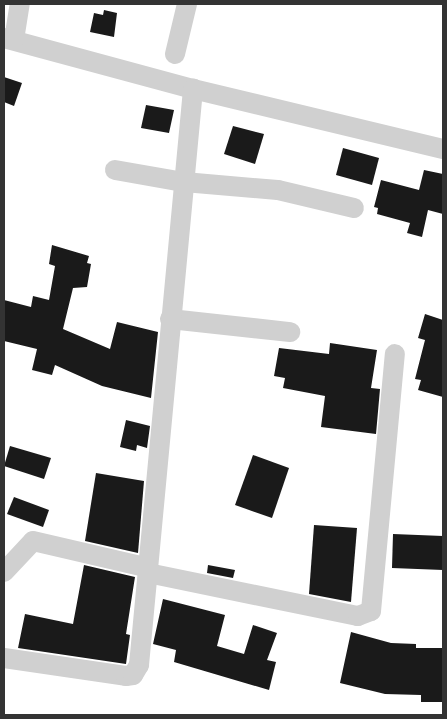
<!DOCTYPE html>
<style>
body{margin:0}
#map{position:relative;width:447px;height:719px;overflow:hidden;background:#fff;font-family:"Alegreya Sans",sans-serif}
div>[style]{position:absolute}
.building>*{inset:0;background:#1a1a1a}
.minor>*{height:20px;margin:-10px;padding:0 10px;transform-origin:10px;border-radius:10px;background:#d0d0d0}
span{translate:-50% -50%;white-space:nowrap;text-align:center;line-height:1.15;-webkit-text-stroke:5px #fff;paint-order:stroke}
.frame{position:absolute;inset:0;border:5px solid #333;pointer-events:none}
</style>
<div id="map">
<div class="building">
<div style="clip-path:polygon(104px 10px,117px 13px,114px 37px,90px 32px,94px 13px,103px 15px)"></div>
<div style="clip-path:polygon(4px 77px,22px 83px,14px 106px,4px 102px)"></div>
<div style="clip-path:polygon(146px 105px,174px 110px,169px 133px,141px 128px)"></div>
<div style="clip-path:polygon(233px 126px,264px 134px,255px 164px,224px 154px)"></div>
<div style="clip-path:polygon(343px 148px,379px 158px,372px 185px,336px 175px)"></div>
<div style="clip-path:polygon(424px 170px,443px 174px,443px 214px,428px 210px,422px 237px,407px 233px,410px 223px,377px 214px,378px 208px,374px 207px,381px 180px,419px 190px)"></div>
<div style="clip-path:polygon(52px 245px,89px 256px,87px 263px,91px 264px,87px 287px,73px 288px,63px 329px,110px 349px,117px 322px,158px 332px,151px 398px,102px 386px,55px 365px,52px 375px,32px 370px,37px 349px,4px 341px,4px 300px,31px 307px,33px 296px,49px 300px,55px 266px,49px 264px)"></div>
<div style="clip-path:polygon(425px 314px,443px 320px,443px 397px,418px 390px,421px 380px,415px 379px,425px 340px,418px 338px)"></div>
<div style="clip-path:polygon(330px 343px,377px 350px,371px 388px,380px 389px,376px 434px,321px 427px,325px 396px,283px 388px,285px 378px,274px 376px,279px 348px,329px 354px)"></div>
<div style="clip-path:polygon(126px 420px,150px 426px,147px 448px,137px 445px,136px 451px,120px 447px)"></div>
<div style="clip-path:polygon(10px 446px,51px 458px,44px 479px,4px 466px)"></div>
<div style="clip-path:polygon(253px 455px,289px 468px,272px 518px,235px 505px)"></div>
<div style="clip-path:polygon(96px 473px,144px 481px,138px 553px,85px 541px)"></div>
<div style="clip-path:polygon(14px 497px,49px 510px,43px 527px,7px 514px)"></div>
<div style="clip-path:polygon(314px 525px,357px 528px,351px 602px,309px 594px)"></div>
<div style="clip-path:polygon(393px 534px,443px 536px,443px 570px,392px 568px)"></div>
<div style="clip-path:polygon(84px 565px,135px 577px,126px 634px,130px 635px,126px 664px,18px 648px,25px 614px,73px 624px)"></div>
<div style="clip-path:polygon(208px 565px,235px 570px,233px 578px,207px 573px)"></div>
<div style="clip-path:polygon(163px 599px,225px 615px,217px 646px,244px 654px,253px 625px,277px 633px,267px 660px,276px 662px,269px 690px,174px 662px,176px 650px,153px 644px)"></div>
<div style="clip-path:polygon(351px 632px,391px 643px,416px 644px,416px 648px,443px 648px,443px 702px,421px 702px,421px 695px,385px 694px,340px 683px)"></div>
</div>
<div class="minor">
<div style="left:4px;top:38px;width:196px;rotate:15.1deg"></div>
<div style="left:193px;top:89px;width:257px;rotate:13.5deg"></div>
<div style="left:14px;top:40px;width:36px;rotate:-81deg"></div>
<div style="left:175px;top:54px;width:51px;rotate:-76.5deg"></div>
<div style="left:115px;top:170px;width:70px;rotate:9.9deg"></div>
<div style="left:184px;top:182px;width:94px;rotate:4.9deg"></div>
<div style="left:278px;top:190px;width:78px;rotate:13.3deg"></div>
<div style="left:170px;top:319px;width:121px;rotate:6.2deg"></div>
<div style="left:4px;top:572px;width:42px;rotate:-46.9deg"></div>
<div style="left:33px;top:541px;width:115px;rotate:13.1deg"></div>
<div style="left:148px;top:573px;width:214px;rotate:11.6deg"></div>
<div style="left:358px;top:616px;width:14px;rotate:-21deg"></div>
<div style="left:371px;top:611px;width:258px;rotate:-84.7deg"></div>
<div style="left:4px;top:658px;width:123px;rotate:8.4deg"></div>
<div style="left:126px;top:676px;width:7px;rotate:-8deg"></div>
<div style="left:133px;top:675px;width:12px;rotate:-59deg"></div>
<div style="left:139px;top:665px;width:579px;rotate:-84.64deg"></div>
</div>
<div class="frame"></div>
</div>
